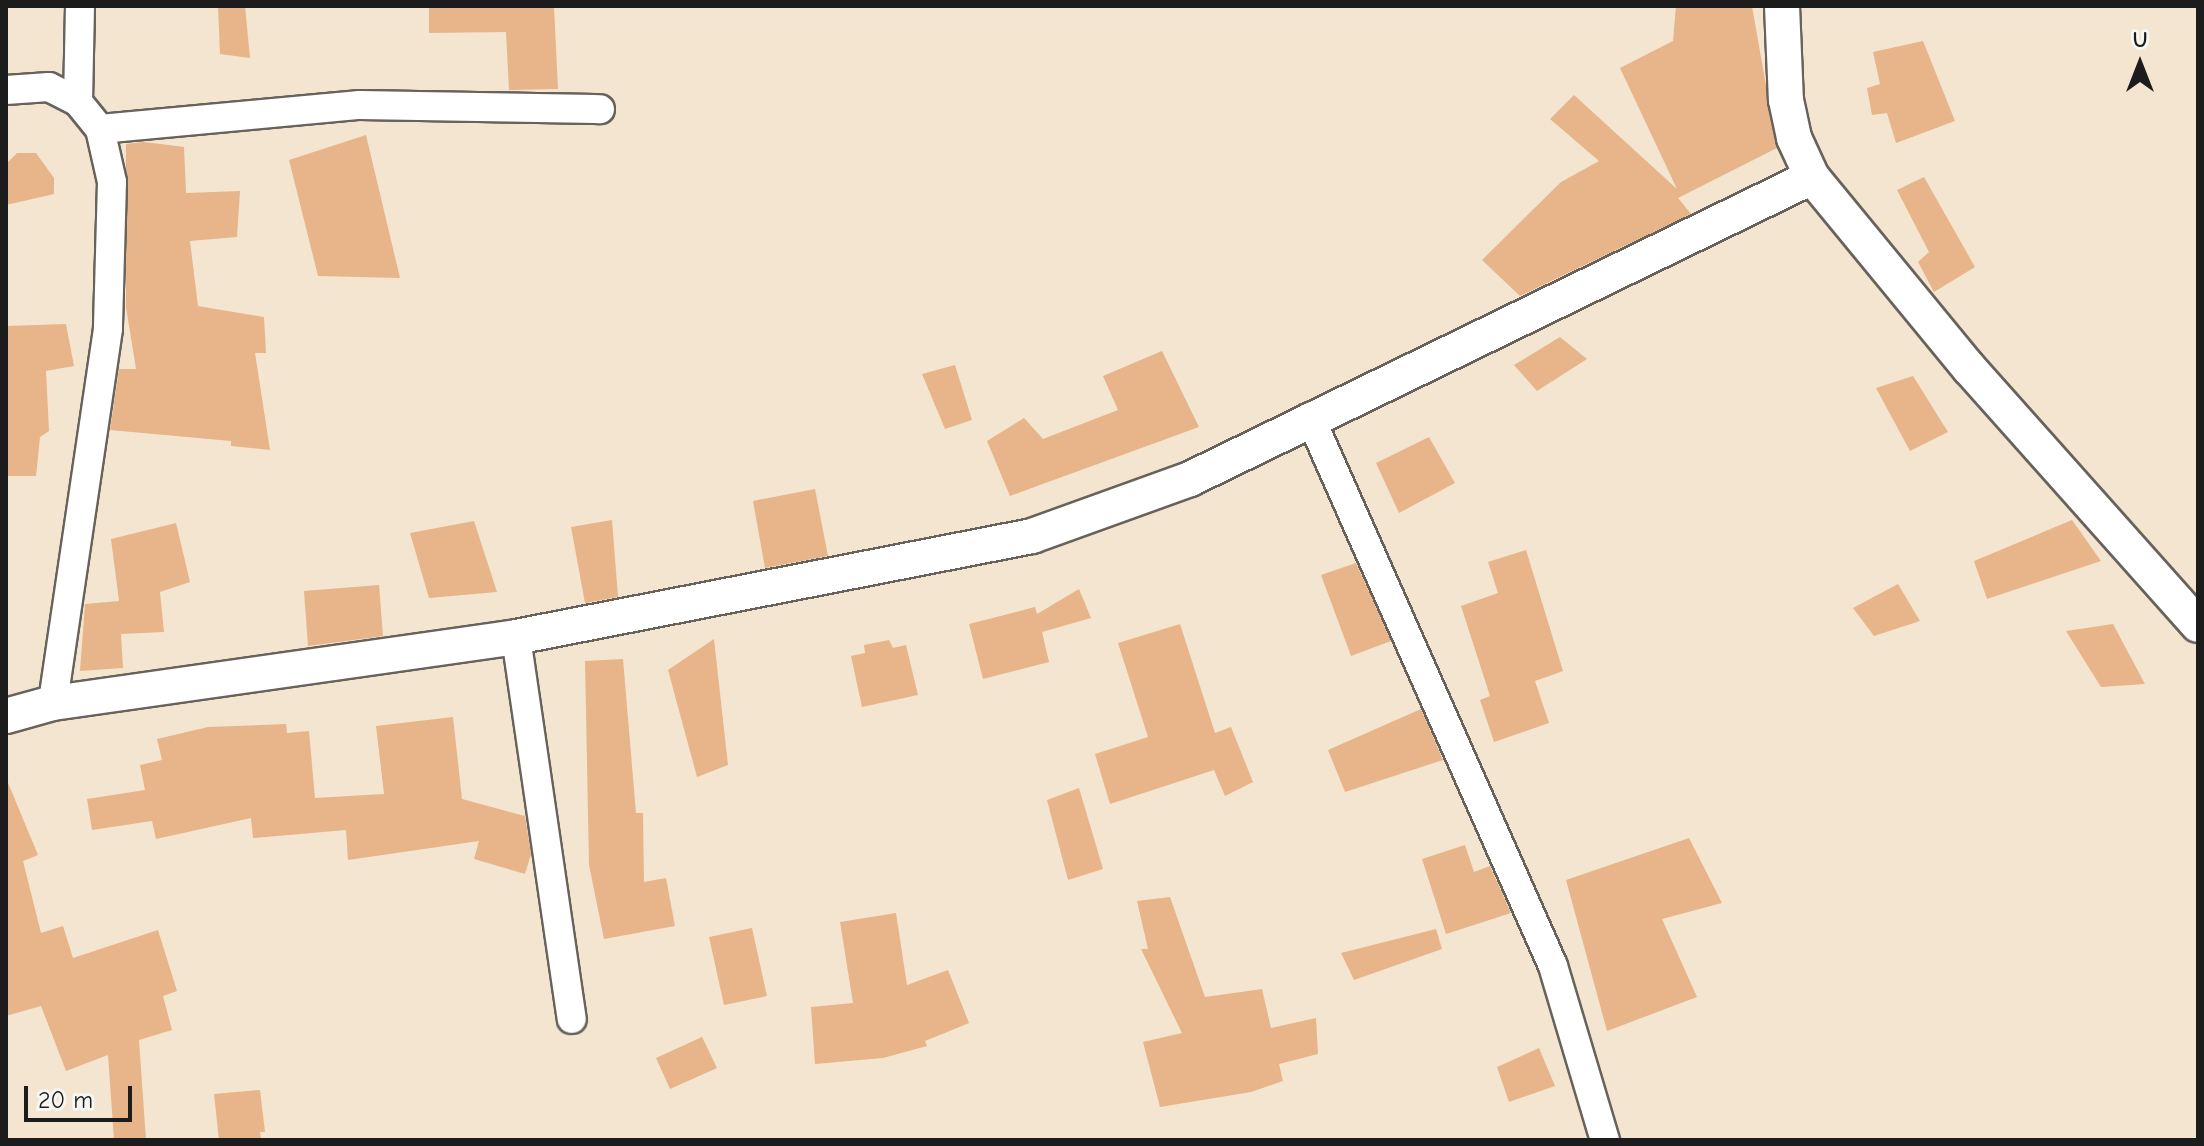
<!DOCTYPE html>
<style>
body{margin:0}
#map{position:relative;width:2204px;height:1146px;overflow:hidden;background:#f3e5d0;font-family:"Comic Neue",sans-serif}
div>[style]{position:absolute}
.building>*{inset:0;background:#e7b589}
.roads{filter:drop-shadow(2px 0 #67625b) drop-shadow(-2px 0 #67625b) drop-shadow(0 2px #67625b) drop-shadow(0 -2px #67625b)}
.minor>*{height:28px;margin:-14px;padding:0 14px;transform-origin:14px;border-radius:14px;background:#fff}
.tertiary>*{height:34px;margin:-17px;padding:0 17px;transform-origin:17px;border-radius:17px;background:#fff}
span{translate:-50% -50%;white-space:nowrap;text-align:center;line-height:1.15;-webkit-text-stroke:8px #f6f6f2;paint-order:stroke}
.frame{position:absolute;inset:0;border:8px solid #1c1c1c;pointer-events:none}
.north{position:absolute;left:2100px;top:24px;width:80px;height:80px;-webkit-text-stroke:6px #f6f6f2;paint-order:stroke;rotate:0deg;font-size:22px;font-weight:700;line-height:32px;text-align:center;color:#1c1c1c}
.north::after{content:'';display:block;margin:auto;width:28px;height:36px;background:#1c1c1c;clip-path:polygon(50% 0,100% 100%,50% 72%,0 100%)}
.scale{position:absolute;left:24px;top:1086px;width:108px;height:36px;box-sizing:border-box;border:4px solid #1c1c1c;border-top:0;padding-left:10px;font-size:24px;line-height:28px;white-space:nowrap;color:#1c1c1c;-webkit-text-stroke:6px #f6f6f2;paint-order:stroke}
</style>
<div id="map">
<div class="building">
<div style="clip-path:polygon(218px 6px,245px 6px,250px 58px,220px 54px)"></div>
<div style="clip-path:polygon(429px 6px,554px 6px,558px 89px,509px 90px,506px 32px,429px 33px)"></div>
<div style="clip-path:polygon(1676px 6px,1752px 6px,1777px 148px,1678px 198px,1691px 214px,1520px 296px,1482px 260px,1561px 182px,1599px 161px,1550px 119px,1574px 95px,1677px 189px,1620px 68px,1673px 41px)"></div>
<div style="clip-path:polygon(1923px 41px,1955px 121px,1896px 143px,1887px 113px,1872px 115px,1867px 88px,1880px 84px,1873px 52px)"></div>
<div style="clip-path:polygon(366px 135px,400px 278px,318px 276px,289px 160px)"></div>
<div style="clip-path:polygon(144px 142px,184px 147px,186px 193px,240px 191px,237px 237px,190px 241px,198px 306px,264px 317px,266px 353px,255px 353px,270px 450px,231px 446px,231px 441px,110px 430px,119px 369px,136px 369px,126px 307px,126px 144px)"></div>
<div style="clip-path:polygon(17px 153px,36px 153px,54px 178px,54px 194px,6px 205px,6px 164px)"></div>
<div style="clip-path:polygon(1924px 177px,1975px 267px,1934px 292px,1918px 262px,1929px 252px,1897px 190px)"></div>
<div style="clip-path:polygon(66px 324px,74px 366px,46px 371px,49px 431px,40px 437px,36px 476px,6px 476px,6px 326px)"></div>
<div style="clip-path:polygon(1560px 337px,1587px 359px,1537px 391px,1514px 365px)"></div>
<div style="clip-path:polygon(1162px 351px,1199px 427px,1010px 496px,987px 441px,1024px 418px,1043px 439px,1118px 410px,1103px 376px)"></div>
<div style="clip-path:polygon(955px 365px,972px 420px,945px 429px,922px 374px)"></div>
<div style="clip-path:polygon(1913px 376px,1948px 432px,1910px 451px,1876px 388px)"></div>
<div style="clip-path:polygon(1429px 437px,1455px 483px,1399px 513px,1376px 463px)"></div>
<div style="clip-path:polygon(815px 489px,828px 556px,765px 568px,753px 501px)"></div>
<div style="clip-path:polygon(612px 520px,618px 597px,585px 603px,571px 527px)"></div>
<div style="clip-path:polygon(2072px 520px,2101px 561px,1987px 599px,1974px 561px)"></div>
<div style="clip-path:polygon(474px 521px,497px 592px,429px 598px,410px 533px)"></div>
<div style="clip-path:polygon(176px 523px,190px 582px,160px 592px,164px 632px,121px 634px,123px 668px,80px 671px,85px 604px,119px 601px,111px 539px)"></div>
<div style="clip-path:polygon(1526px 550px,1563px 671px,1535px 681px,1549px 723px,1494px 742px,1480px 700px,1490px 696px,1461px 606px,1498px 593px,1488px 562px)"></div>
<div style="clip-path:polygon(1356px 563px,1391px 641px,1351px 656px,1321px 575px)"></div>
<div style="clip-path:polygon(1898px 584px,1920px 621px,1874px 636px,1853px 608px)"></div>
<div style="clip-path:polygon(379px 585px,383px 636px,308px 646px,304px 591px)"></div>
<div style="clip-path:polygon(1079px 589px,1091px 618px,1042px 632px,1049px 662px,983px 679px,969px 624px,1035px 607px,1037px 614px)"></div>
<div style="clip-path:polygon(1180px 624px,1215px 733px,1231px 727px,1253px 782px,1225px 796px,1214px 770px,1110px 804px,1095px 754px,1148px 737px,1118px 643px)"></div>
<div style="clip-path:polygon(2113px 624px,2145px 684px,2101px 687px,2066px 631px)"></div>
<div style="clip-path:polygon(714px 639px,728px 765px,697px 777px,668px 670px)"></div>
<div style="clip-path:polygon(889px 640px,893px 648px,906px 645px,918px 695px,862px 707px,851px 656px,865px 653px,864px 645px)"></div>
<div style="clip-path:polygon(623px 659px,636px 813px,643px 813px,644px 882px,666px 878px,675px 926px,604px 939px,589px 865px,585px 661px)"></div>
<div style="clip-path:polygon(1421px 709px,1443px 760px,1345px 792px,1328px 750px)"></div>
<div style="clip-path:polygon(453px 717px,462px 799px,525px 816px,531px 854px,525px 874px,474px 859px,479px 841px,348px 860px,346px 830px,253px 838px,251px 818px,156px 839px,152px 821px,92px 830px,87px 799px,145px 790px,140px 765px,162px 760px,157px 739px,208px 727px,286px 724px,287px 733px,309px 731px,315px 798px,384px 794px,376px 726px)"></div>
<div style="clip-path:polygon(6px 778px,38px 855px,23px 861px,41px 933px,63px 926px,73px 958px,158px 930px,177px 991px,163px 996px,172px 1030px,139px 1040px,146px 1140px,114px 1140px,108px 1055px,66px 1071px,41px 1006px,6px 1016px)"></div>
<div style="clip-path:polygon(1079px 788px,1103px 869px,1068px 880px,1047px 800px)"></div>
<div style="clip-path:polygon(1689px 838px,1722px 903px,1662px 919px,1697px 997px,1607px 1031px,1566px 880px)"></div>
<div style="clip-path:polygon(1465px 845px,1474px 872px,1490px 866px,1511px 913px,1446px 934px,1422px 859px)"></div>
<div style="clip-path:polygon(1170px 897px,1205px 997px,1262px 989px,1271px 1028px,1316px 1018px,1318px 1054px,1279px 1064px,1283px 1081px,1251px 1092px,1160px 1107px,1143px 1042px,1182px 1033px,1141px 949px,1148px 949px,1137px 901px)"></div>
<div style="clip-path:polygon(896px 913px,907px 985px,948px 970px,969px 1023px,925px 1041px,927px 1046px,883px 1058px,815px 1064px,811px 1007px,853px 1003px,840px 922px)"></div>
<div style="clip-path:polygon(752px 928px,767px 996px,724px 1005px,709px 937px)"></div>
<div style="clip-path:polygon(1436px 929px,1442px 949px,1354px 980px,1341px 953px)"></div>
<div style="clip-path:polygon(702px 1037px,717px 1068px,670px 1089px,656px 1058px)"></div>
<div style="clip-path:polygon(1539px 1048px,1555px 1086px,1509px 1102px,1497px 1067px)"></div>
<div style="clip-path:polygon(260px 1090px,265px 1132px,260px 1132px,261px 1140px,219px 1140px,214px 1094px)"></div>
</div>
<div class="roads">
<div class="minor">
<div style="left:6px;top:90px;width:43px;rotate:-4deg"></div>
<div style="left:49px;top:87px;width:33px;rotate:27deg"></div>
<div style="left:78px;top:102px;width:35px;rotate:51deg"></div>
<div style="left:100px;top:129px;width:54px;rotate:77.2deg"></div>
<div style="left:112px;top:182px;width:147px;rotate:91.6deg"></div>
<div style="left:108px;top:329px;width:378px;rotate:98.4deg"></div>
<div style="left:78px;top:102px;width:96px;rotate:-88.8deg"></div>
<div style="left:100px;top:129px;width:261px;rotate:-5.3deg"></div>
<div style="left:360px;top:105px;width:240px;rotate:1deg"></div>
<div style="left:1310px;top:417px;width:600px;rotate:66.12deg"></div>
<div style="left:1553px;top:966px;width:182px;rotate:73.4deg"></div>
<div style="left:516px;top:637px;width:386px;rotate:81.7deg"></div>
</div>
<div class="tertiary">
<div style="left:1782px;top:6px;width:94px;rotate:87.6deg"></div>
<div style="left:1786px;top:100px;width:39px;rotate:78deg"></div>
<div style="left:1794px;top:138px;width:43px;rotate:65.2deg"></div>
<div style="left:1812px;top:177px;width:247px;rotate:50.6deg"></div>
<div style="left:1969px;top:368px;width:344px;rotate:48.3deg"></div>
<div style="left:6px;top:716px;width:49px;rotate:-15.5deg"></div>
<div style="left:53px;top:703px;width:468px;rotate:-8.1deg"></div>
<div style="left:516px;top:637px;width:526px;rotate:-11.07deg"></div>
<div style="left:1032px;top:536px;width:168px;rotate:-19.8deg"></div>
<div style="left:1190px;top:479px;width:691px;rotate:-25.9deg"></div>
</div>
</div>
<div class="frame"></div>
<div class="north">U</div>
<div class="scale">20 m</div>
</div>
